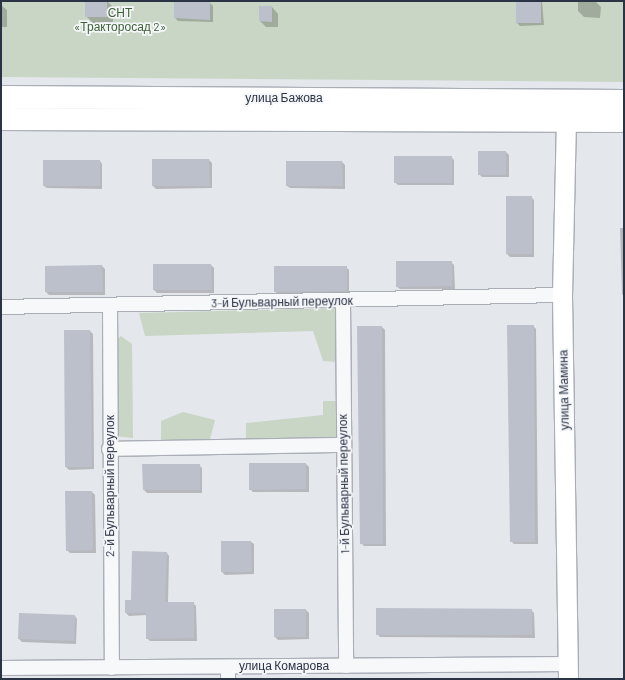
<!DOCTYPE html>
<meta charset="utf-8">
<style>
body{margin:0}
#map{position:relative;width:625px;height:680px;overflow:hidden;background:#e4e7ec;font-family:Barlow,sans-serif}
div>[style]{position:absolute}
.green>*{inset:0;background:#c9d6c5}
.shadow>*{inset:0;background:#0003}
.building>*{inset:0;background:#bbc0ca}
.roads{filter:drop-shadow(1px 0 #a9aeb7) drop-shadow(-1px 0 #a9aeb7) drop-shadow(0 1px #a9aeb7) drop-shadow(0 -1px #a9aeb7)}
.minor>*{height:14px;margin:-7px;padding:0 7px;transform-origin:7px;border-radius:7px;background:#f7f8fa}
.secondary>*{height:19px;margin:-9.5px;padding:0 9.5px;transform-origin:9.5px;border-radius:9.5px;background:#fff}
.primary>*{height:22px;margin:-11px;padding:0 11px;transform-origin:11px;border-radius:11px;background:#fff}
span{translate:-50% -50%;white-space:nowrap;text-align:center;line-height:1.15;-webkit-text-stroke:3.5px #f4f6f9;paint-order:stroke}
.park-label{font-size:12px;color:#3f6138}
.street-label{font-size:12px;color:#2b3445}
.frame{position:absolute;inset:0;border:2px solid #2b3445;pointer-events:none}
</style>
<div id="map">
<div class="green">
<div style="clip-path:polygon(1px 1px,624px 1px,624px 82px,1px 77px)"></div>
<div style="clip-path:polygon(335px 308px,337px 362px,323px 361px,313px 331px,145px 336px,139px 313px)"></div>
<div style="clip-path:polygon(121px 336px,132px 344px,133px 438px,114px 436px,113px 343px)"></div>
<div style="clip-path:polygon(323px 401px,336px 401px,336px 439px,246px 442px,246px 423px,323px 415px)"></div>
<div style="clip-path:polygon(183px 412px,215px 420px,209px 443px,161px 440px,161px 421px)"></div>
</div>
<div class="shadow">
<div style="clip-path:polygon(86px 1px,107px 1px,113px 7px,113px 23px,93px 23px,86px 16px)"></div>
<div style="clip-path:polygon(517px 1px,542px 1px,544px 25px,520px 26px,517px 23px)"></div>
<div style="clip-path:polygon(578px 1px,595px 1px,601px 7px,600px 18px,584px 17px,578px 11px)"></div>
<div style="clip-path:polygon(175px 2px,210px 3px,213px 6px,213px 22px,178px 21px,175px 18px)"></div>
<div style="clip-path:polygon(1px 5px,7px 10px,7px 27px,1px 27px)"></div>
<div style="clip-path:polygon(272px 7px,278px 14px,278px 27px,266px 27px,260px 21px)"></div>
<div style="clip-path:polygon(506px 152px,509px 155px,509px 177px,482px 177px,479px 174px)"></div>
<div style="clip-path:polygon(451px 157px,454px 160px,454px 185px,398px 185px,395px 182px)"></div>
<div style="clip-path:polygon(153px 160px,209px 160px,212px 163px,212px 188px,156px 189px,153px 186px)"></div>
<div style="clip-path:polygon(100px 161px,102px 164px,102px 189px,47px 188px,44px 186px)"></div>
<div style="clip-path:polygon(287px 162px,342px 162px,345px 165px,345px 189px,290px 188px,287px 186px)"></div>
<div style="clip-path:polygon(531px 197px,534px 200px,534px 257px,510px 257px,507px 254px)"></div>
<div style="clip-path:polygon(620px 228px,624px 228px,624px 297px,622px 294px)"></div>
<div style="clip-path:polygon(451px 262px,454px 265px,455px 289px,400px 289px,397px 287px)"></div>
<div style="clip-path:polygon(211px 265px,214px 268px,214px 293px,157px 293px,154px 290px)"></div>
<div style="clip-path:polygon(102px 266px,105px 269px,105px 295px,49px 295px,46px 292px,46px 267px)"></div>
<div style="clip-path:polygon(346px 267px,349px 270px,349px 294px,277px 294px,275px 291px)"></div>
<div style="clip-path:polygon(533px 326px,536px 329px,538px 544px,514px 544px,511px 541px)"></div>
<div style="clip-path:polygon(358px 327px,382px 327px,385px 330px,386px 546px,364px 546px,361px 543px)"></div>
<div style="clip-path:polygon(65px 331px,90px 331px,93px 334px,94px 469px,69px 470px,66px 467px)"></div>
<div style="clip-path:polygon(306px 464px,309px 467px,309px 492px,253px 492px,250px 489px)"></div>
<div style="clip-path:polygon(199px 465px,202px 468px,202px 493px,147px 493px,144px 490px)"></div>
<div style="clip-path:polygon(92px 492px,95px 495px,96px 553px,70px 553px,67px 550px)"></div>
<div style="clip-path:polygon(251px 542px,254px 544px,254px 574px,225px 575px,222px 572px)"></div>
<div style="clip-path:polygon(167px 553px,169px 556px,168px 603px,193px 603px,196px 606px,197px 641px,150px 641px,147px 638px,147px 615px,129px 616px,126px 613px)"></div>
<div style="clip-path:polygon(306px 610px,309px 613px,309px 639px,278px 640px,275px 637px)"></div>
<div style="clip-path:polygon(531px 610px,534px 613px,535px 638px,380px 637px,377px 634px)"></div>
<div style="clip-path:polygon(75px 616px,77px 619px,76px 644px,22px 642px,19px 639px)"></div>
</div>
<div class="building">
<div style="clip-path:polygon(85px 1px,107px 1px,107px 17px,85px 17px)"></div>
<div style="clip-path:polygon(174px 1px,210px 2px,210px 20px,174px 18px)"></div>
<div style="clip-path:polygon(516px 1px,541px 1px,541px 23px,516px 23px)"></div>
<div style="clip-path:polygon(259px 6px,272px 6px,272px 22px,259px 21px)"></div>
<div style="clip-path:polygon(478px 151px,506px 151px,506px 175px,478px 175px)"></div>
<div style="clip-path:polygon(394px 156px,452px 156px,452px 183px,394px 183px)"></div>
<div style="clip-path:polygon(152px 159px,209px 159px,210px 186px,152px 186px)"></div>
<div style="clip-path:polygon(43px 160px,100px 160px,100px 186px,43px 186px)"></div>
<div style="clip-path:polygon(286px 161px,342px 161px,343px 186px,286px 186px)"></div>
<div style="clip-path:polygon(506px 196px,532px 196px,532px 254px,506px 254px)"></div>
<div style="clip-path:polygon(396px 261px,452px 261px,452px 286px,396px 287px)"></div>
<div style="clip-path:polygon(153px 264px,211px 264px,212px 290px,153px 290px)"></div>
<div style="clip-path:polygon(102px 265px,103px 292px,45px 292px,45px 266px)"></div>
<div style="clip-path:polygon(274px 266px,347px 266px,347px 291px,274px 292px)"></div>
<div style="clip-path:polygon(507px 325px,534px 325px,535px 542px,510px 542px)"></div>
<div style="clip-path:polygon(357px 326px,382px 326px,383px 544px,360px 544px)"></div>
<div style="clip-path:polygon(64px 330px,90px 330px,92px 467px,65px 467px)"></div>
<div style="clip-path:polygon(249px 463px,306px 463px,306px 489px,249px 490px)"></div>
<div style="clip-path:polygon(142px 464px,200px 464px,200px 490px,143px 490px)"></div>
<div style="clip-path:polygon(65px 491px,92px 491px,93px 550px,66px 551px)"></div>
<div style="clip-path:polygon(221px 541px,251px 541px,252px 572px,221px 572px)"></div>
<div style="clip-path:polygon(132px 551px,167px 552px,165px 602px,194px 602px,194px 638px,146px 639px,146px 613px,125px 613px,125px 600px,131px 600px)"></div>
<div style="clip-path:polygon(376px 608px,532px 609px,532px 635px,376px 635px)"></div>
<div style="clip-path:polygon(274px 609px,306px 609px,306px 637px,274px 637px)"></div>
<div style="clip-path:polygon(19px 613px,75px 615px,74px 641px,18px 639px)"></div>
</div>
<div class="roads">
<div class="minor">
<div style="left:343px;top:301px;width:365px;rotate:89.5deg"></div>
<div style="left:110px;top:305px;width:363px;rotate:89.7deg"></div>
<div style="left:1px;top:307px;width:561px;rotate:-1.23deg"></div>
<div style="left:109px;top:449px;width:234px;rotate:-1deg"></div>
<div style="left:228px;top:667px;width:12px;rotate:90deg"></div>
<div style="left:1px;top:668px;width:567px;rotate:-0.4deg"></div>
</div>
<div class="secondary">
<div style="left:566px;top:119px;width:176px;rotate:91.3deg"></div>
<div style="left:562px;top:295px;width:384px;rotate:89.1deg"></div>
</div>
<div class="primary">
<div style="left:1px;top:97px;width:623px;rotate:0.37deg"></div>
<div style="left:1px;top:119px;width:623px;rotate:0.18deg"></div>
</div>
</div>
<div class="park-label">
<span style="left:120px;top:20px">СНТ<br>«Тракторосад 2»</span>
</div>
<div class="street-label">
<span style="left:284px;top:98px">улица Бажова</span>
<span style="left:282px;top:302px;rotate:-1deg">3-й Бульварный переулок</span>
<span style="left:564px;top:390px;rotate:-91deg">улица Мамина</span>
<span style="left:344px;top:484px;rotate:-91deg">1-й Бульварный переулок</span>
<span style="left:110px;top:486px;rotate:-90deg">2-й Бульварный переулок</span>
<span style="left:284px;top:666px">улица Комарова</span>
</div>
<div class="frame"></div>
</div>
